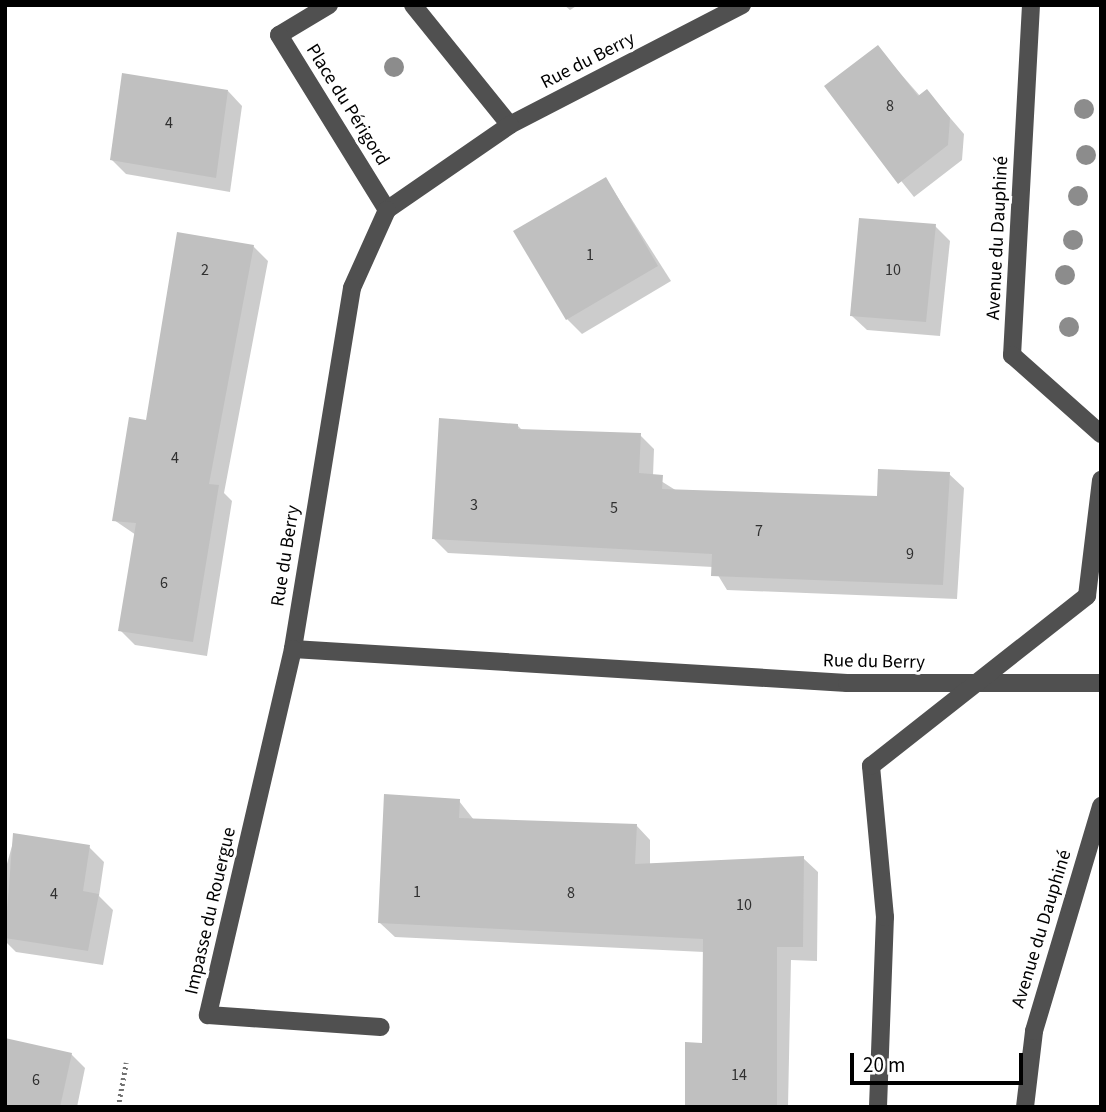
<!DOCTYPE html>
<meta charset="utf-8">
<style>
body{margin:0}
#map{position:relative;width:1106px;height:1112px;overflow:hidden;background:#fff;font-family:"Source Sans 3",sans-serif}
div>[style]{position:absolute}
.shadow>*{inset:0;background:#0003}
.building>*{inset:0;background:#c0c0c0}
.path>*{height:4.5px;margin-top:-2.25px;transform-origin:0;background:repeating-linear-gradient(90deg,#727272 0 2px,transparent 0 5.5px)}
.minor>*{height:18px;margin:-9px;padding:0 9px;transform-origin:9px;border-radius:9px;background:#505050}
.trees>*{width:20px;height:20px;margin:-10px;border-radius:50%;background:#8c8c8c}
span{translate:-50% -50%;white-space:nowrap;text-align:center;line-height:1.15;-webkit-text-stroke:6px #fff;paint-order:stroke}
.number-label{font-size:16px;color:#303030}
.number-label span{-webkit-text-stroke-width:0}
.street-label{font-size:19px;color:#000}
.frame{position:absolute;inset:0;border:7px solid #000;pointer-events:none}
.scale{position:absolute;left:850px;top:1053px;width:173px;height:32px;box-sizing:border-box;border:4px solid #000;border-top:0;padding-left:9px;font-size:21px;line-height:24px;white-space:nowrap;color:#000;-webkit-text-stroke:5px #fff;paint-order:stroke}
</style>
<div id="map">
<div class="shadow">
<div style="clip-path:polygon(564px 5px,578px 5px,570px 10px)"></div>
<div style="clip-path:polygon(878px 48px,920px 96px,927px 91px,964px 134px,962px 160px,914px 197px,826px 87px)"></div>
<div style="clip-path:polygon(228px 91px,242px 106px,230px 192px,126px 174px,112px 160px)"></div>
<div style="clip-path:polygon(606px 179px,671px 281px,582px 334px,567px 319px)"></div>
<div style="clip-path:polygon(935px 226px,950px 241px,940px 336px,867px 330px,852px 316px)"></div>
<div style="clip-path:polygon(253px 246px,268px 261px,224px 493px,232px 501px,207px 656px,135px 645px,120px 630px,136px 535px,114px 520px,147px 422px)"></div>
<div style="clip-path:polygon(517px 425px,523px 431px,640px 435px,654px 449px,653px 476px,677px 491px,879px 498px,949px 474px,964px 488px,957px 599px,727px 590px,713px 567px,448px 553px,434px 539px)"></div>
<div style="clip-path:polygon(459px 801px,474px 820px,636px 825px,650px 840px,650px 865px,803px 858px,818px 872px,817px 961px,791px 960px,788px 1107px,687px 1107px,703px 1045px,704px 952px,395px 937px,380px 923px)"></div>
<div style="clip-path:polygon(15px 835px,89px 847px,104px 862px,99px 896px,113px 910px,103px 965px,16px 952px,5px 941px,5px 871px)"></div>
<div style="clip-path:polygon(71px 1054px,85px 1068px,77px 1107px,5px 1107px)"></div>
</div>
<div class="building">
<div style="clip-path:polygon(878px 45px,918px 96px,927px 89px,950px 118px,948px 145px,898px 184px,824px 86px)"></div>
<div style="clip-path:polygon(122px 73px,228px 90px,216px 178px,110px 160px)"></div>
<div style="clip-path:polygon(606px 177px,658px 266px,566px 320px,513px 231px)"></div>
<div style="clip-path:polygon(859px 218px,936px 224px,926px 322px,850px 316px)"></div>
<div style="clip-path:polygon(177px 232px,254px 245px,209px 484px,219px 485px,193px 642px,118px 631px,136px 523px,112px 521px,129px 417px,146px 420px)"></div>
<div style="clip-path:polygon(439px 418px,518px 424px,518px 429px,641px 433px,639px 473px,663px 475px,662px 489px,877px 496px,878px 469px,950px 472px,943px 585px,711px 576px,712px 554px,432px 539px)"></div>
<div style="clip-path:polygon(384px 794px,460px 799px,459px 818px,637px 824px,635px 864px,804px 856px,803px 947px,777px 947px,777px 1107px,685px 1107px,685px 1042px,702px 1043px,703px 939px,378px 923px)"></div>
<div style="clip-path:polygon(13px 833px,90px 845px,83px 891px,99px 894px,88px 951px,5px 938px)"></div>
<div style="clip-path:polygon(5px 1038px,72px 1053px,60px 1107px,5px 1107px)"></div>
</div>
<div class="path">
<div style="left:118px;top:1107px;width:45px;rotate:-79.7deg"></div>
</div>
<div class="minor">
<div style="left:329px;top:5px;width:58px;rotate:149deg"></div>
<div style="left:279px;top:35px;width:206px;rotate:58.3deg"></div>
<div style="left:413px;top:5px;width:154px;rotate:51.1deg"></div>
<div style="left:742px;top:5px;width:261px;rotate:152.7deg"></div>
<div style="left:510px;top:125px;width:150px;rotate:145.4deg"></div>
<div style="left:387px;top:210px;width:85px;rotate:114.2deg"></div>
<div style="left:352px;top:288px;width:366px;rotate:99.3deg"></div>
<div style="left:293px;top:649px;width:555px;rotate:3.51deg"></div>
<div style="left:847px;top:683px;width:254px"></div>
<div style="left:1031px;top:5px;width:351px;rotate:93.1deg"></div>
<div style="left:1012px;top:355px;width:119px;rotate:41.6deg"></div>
<div style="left:293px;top:649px;width:376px;rotate:103.1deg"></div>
<div style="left:208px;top:1015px;width:173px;rotate:4deg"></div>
<div style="left:878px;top:1107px;width:190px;rotate:-87.9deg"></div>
<div style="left:885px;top:917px;width:152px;rotate:-95.3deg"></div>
<div style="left:871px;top:766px;width:275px;rotate:-38.2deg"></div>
<div style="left:1087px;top:596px;width:117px;rotate:-83.1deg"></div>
<div style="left:1025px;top:1107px;width:77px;rotate:-83.2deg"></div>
<div style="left:1034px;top:1031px;width:235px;rotate:-73.4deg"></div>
</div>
<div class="trees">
<div style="left:394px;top:67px"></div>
<div style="left:1084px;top:109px"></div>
<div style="left:1086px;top:155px"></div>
<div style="left:1078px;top:196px"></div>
<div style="left:1073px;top:240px"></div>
<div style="left:1065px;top:275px"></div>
<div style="left:1069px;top:327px"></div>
</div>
<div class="number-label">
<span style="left:890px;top:106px">8</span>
<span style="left:169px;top:123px">4</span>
<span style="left:590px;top:255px">1</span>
<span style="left:205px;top:270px">2</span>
<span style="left:893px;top:270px">10</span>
<span style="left:175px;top:458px">4</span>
<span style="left:474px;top:505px">3</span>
<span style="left:614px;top:508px">5</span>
<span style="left:759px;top:531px">7</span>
<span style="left:910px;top:554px">9</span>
<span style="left:164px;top:583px">6</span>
<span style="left:417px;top:892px">1</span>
<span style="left:571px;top:893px">8</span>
<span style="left:54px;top:894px">4</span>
<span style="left:744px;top:905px">10</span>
<span style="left:739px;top:1075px">14</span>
<span style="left:36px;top:1080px">6</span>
</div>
<div class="street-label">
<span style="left:588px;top:61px;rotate:-27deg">Rue du Berry</span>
<span style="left:347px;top:105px;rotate:58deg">Place du Périgord</span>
<span style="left:998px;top:238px;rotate:-87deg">Avenue du Dauphiné</span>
<span style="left:286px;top:556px;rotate:-81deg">Rue du Berry</span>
<span style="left:874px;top:662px;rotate:1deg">Rue du Berry</span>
<span style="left:211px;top:911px;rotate:-77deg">Impasse du Rouergue</span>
<span style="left:1042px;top:929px;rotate:-73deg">Avenue du Dauphiné</span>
</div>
<div class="frame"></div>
<div class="scale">20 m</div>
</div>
